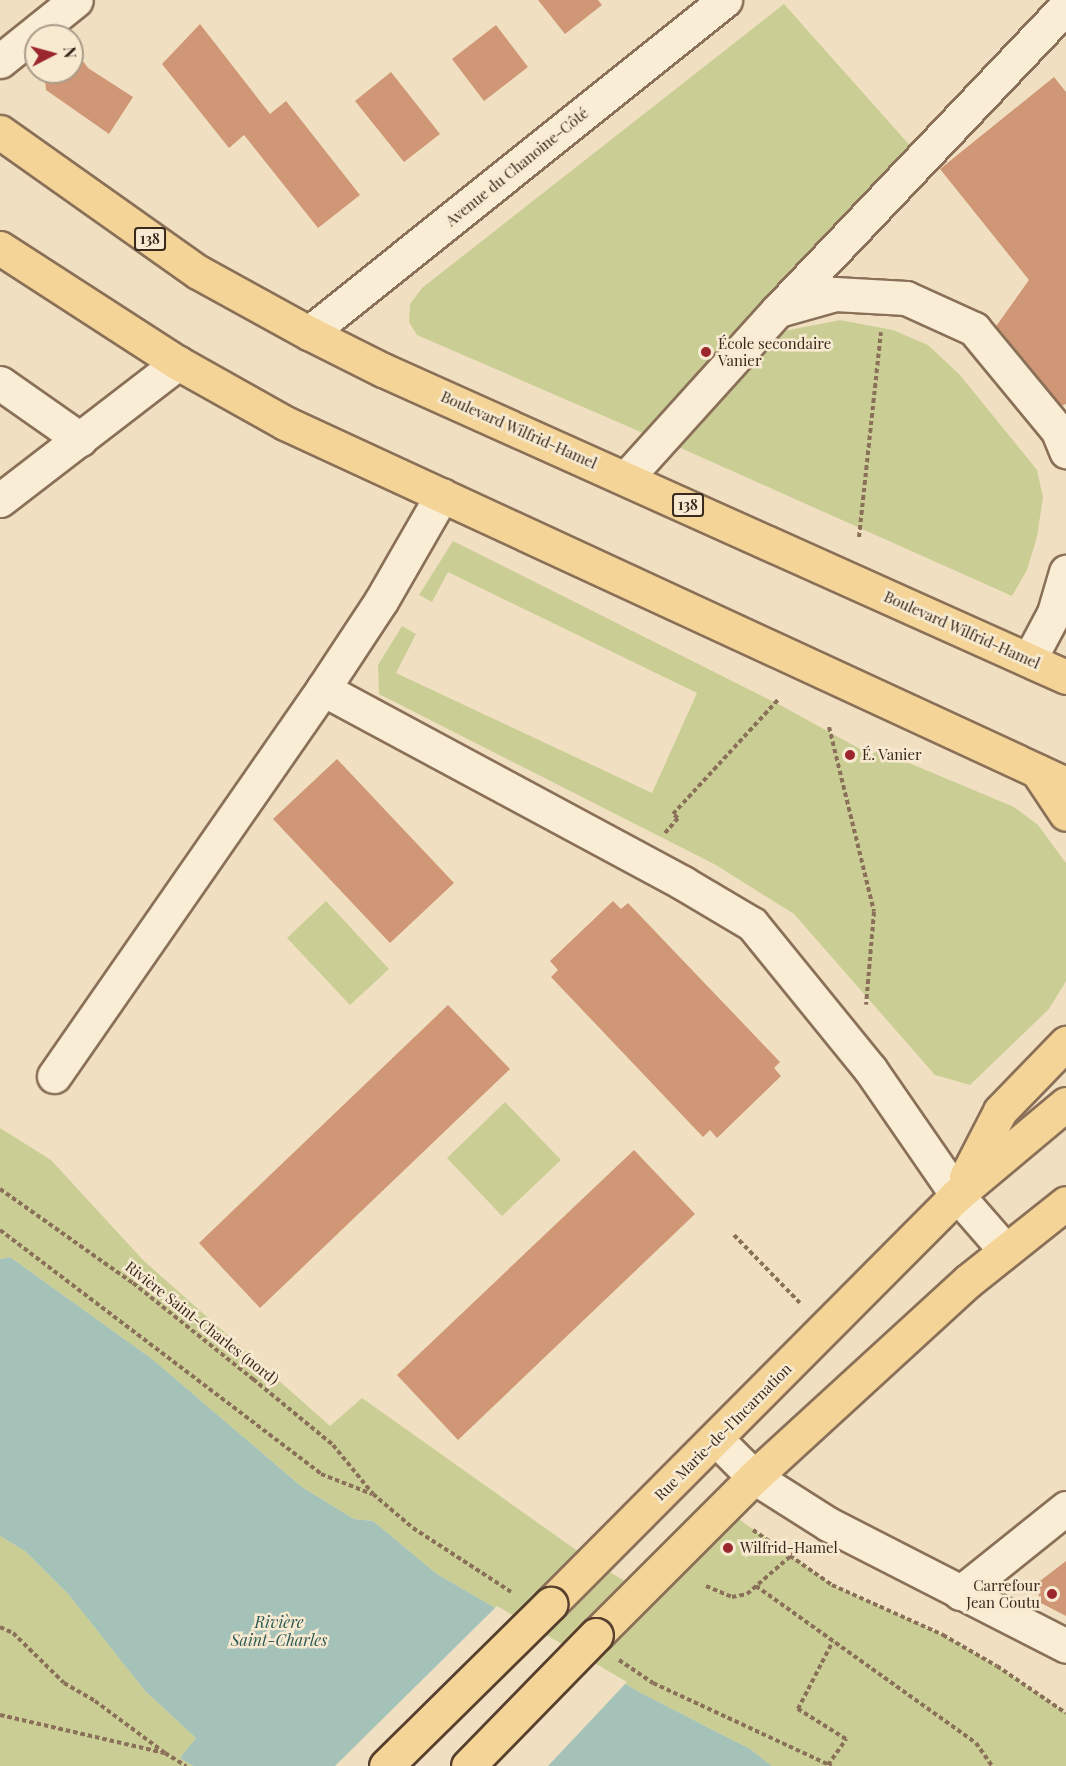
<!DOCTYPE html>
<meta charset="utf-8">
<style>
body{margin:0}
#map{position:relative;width:1066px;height:1766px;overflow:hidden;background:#f0e0c1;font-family:"Playfair Display",serif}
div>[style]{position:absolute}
.green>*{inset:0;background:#cace95}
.water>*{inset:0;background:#a4c2b8}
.pier>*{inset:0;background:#f0e0c1}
.building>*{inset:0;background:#cf9776}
.path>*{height:4px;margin-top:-2px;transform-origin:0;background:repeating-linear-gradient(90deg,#8a7058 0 4.5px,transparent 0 7.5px)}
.roads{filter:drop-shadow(2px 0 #8a7058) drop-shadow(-2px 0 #8a7058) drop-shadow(0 2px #8a7058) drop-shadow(0 -2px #8a7058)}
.minor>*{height:33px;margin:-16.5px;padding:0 16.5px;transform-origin:16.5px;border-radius:16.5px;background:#faedd5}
.major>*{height:33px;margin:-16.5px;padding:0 16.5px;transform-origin:16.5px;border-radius:16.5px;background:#f4d497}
.bridges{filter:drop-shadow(2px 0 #573f2d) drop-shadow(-2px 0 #573f2d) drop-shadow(0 2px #573f2d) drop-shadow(0 -2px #573f2d)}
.major-bridge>*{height:33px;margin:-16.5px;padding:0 16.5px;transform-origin:16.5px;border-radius:16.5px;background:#f4d497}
.dots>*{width:16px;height:16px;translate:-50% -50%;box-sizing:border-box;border:3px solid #f7ead1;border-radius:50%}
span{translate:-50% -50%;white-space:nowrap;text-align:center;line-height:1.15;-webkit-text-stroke:5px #f7ead1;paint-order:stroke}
.shield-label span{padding:2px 4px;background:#f7ead1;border:2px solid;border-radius:4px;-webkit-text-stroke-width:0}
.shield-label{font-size:14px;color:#39291d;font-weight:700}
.street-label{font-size:15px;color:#39291d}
.poi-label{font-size:15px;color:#39291d}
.left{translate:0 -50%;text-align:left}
.right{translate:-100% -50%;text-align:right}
.water-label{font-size:16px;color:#2c5954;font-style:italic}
.north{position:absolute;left:24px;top:24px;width:60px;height:60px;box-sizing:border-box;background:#f7ead1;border:2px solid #ab9d89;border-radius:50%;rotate:84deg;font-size:16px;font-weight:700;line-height:24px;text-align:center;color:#39291d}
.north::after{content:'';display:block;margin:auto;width:21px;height:27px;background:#9b262b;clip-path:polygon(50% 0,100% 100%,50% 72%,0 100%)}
</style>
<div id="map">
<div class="green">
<div style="clip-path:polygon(784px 4px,913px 149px,643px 433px,417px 335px,409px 322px,410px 304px,422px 288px)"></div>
<div style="clip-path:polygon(840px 320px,893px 330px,928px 345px,960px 375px,1037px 470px,1043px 497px,1037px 537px,1027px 570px,1012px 596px,674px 445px,779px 332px)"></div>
<div style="clip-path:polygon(453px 541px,780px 705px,871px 755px,878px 750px,1014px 807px,1038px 825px,1066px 863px,1066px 981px,1049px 1009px,970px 1085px,935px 1075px,794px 914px,716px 865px,379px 694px,378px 665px,402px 626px,416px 634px,396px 673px,652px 793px,697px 693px,448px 572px,432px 602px,419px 595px)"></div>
<div style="clip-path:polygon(326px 901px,389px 969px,350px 1005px,287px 938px)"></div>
<div style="clip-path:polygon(505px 1102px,561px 1160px,502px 1216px,447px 1158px)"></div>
<div style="clip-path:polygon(0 1128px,51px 1160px,144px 1261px,330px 1426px,362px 1398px,593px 1562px,640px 1590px,723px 1508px,832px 1585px,943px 1635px,997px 1666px,1066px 1713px,1066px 1766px,772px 1766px,750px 1749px,641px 1693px,437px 1574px,373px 1521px,354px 1519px,302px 1487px,152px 1359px,10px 1257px,0 1259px)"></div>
<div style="clip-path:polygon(0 1536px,25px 1551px,69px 1595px,145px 1691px,196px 1738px,180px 1758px,193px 1766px,0 1766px)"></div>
</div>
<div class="water">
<div style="clip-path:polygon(10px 1257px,152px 1359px,302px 1487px,354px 1519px,373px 1521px,437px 1574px,641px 1693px,750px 1749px,772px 1766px,193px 1766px,180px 1758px,196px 1738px,145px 1691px,69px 1595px,25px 1551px,0 1536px,0 1259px)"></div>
</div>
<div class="pier">
<div style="clip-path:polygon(497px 1606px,627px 1682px,548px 1766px,335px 1766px)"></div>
</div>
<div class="building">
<div style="clip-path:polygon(538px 0,598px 0,602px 5px,565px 34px)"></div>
<div style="clip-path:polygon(200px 24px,270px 114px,286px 101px,360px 195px,318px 228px,244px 135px,229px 148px,162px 64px)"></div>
<div style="clip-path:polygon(496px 25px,528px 67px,484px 101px,452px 59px)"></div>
<div style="clip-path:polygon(78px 54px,88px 68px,133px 97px,109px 134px,46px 90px,45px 79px,54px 72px,72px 72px,72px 59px)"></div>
<div style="clip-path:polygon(391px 72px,440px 134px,404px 162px,355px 101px)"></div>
<div style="clip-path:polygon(1054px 77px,1066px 92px,1066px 404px,1030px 420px,977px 353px,1029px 280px,940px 169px)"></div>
<div style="clip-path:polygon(337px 759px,454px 883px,390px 943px,273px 819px)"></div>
<div style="clip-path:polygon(613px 901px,621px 909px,628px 903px,780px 1062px,774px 1068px,781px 1076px,717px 1138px,710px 1130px,703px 1137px,551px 977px,558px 970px,550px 961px)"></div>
<div style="clip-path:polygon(448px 1005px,510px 1069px,260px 1308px,199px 1243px)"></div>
<div style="clip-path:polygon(634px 1150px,695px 1214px,458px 1440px,397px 1375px)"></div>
<div style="clip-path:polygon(1066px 1561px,1066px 1616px,1041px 1603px,1036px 1584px)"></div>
</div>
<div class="path">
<div style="left:859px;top:537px;width:206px;rotate:-83.9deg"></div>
<div style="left:829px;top:727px;width:190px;rotate:76.3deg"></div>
<div style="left:874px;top:912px;width:93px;rotate:94.9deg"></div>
<div style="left:665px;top:833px;width:20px;rotate:-49deg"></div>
<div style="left:678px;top:818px;width:6px;rotate:-141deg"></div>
<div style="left:673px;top:814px;width:155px;rotate:-47.4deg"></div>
<div style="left:0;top:1189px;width:163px;rotate:35.3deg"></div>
<div style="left:133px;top:1283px;width:154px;rotate:38.7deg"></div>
<div style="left:253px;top:1379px;width:104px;rotate:39.5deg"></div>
<div style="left:333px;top:1445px;width:63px;rotate:50.8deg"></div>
<div style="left:373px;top:1494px;width:52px;rotate:40.4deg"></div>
<div style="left:413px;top:1528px;width:117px;rotate:33.1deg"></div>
<div style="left:0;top:1230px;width:403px;rotate:37.2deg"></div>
<div style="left:321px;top:1474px;width:55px;rotate:21.4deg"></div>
<div style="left:734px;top:1235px;width:95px;rotate:45.9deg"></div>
<div style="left:753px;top:1530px;width:96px;rotate:34.8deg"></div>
<div style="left:832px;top:1585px;width:122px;rotate:24.2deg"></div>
<div style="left:943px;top:1635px;width:62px;rotate:29.9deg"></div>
<div style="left:997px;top:1666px;width:83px;rotate:34.3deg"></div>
<div style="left:706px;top:1586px;width:28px;rotate:23deg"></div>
<div style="left:732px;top:1597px;width:15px;rotate:-11deg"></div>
<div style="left:747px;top:1594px;width:70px;rotate:-41deg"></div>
<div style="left:756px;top:1586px;width:270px;rotate:35.5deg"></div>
<div style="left:976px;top:1743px;width:28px;rotate:55deg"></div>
<div style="left:0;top:1627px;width:14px;rotate:25deg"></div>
<div style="left:13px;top:1633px;width:71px;rotate:44.4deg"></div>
<div style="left:64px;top:1683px;width:36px;rotate:30deg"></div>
<div style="left:95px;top:1701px;width:87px;rotate:36.6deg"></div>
<div style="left:619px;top:1660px;width:41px;rotate:34.1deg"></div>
<div style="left:653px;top:1683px;width:197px;rotate:24.9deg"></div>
<div style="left:0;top:1715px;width:169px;rotate:13deg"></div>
<div style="left:165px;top:1753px;width:25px;rotate:32deg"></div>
<div style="left:828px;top:1765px;width:32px;rotate:-55deg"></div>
<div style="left:846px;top:1739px;width:57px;rotate:-148deg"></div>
<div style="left:798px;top:1709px;width:76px;rotate:-62.8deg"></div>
</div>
<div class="roads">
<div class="minor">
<div style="left:0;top:61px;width:97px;rotate:-38.8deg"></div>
<div style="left:778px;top:310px;width:419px;rotate:-46.5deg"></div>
<div style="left:309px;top:333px;width:533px;rotate:-38.68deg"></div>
<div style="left:0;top:383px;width:98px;rotate:35deg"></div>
<div style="left:627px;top:477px;width:225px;rotate:-47.9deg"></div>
<div style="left:778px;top:310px;width:59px;rotate:-15.7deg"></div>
<div style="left:835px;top:294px;width:71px;rotate:3.2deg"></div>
<div style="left:906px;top:298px;width:75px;rotate:24.5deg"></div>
<div style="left:974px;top:329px;width:132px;rotate:50.5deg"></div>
<div style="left:1058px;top:431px;width:22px;rotate:68deg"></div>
<div style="left:442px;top:495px;width:122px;rotate:119.9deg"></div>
<div style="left:381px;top:601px;width:105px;rotate:123.4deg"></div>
<div style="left:323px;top:689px;width:409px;rotate:28.3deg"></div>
<div style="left:683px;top:883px;width:80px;rotate:30.7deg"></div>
<div style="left:752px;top:924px;width:187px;rotate:50.9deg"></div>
<div style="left:870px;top:1069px;width:153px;rotate:55.4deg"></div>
<div style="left:957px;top:1195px;width:73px;rotate:48.9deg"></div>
<div style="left:0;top:500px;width:225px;rotate:-37.6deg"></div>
<div style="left:1029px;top:660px;width:53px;rotate:-62deg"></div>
<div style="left:1054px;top:613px;width:43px;rotate:-73.7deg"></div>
<div style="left:54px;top:1076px;width:471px;rotate:-55.2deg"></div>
<div style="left:717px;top:1440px;width:52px;rotate:45deg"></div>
<div style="left:754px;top:1477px;width:88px;rotate:32.4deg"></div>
<div style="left:828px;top:1524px;width:267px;rotate:27.1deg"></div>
<div style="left:960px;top:1593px;width:136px;rotate:-38.7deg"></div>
</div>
<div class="major">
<div style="left:0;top:132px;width:242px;rotate:35.3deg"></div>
<div style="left:198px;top:272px;width:127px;rotate:28.8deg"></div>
<div style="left:309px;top:333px;width:83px;rotate:26.6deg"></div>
<div style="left:383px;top:370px;width:749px;rotate:24.2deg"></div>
<div style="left:0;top:248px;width:212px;rotate:32.9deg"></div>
<div style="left:178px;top:363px;width:123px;rotate:29.3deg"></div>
<div style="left:285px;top:423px;width:860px;rotate:24.81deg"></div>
<div style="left:1038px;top:772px;width:50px;rotate:56.3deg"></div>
<div style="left:966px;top:1177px;width:74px;rotate:-62.7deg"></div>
<div style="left:1000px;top:1111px;width:95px;rotate:-45.9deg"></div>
<div style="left:550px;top:1604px;width:577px;rotate:-45.14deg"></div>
<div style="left:957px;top:1195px;width:142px;rotate:-39.9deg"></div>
<div style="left:596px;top:1635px;width:223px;rotate:-45deg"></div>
<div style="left:754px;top:1477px;width:290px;rotate:-42.5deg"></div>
<div style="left:968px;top:1281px;width:125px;rotate:-38.5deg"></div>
</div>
</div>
<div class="bridges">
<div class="major-bridge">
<div style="left:386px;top:1766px;width:231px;rotate:-44.6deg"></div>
<div style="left:468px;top:1766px;width:183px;rotate:-45.7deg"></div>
</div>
</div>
<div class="dots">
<div style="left:706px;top:352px;background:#9b262b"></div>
<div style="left:850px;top:755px;background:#9b262b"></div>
<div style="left:728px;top:1548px;background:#9b262b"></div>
<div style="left:1052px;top:1594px;background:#9b262b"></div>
</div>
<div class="shield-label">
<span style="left:150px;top:239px">138</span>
<span style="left:688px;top:505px">138</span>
</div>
<div class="street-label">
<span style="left:517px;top:167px;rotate:-39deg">Avenue du Chanoine-Côté</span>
<span style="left:519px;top:430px;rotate:24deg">Boulevard Wilfrid-Hamel</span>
<span style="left:962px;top:630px;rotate:24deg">Boulevard Wilfrid-Hamel</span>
<span style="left:202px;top:1323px;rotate:38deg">Rivière Saint-Charles (nord)</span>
<span style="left:723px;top:1432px;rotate:-45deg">Rue Marie-de-l'Incarnation</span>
</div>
<div class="poi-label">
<span class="left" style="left:718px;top:352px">École secondaire<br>Vanier</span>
<span class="left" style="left:862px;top:755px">É. Vanier</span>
<span class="left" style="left:740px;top:1548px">Wilfrid-Hamel</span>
<span class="right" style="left:1040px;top:1594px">Carrefour<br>Jean Coutu</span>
</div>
<div class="water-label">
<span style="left:279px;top:1631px">Rivière<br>Saint-Charles</span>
</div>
<div class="north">N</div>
</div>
